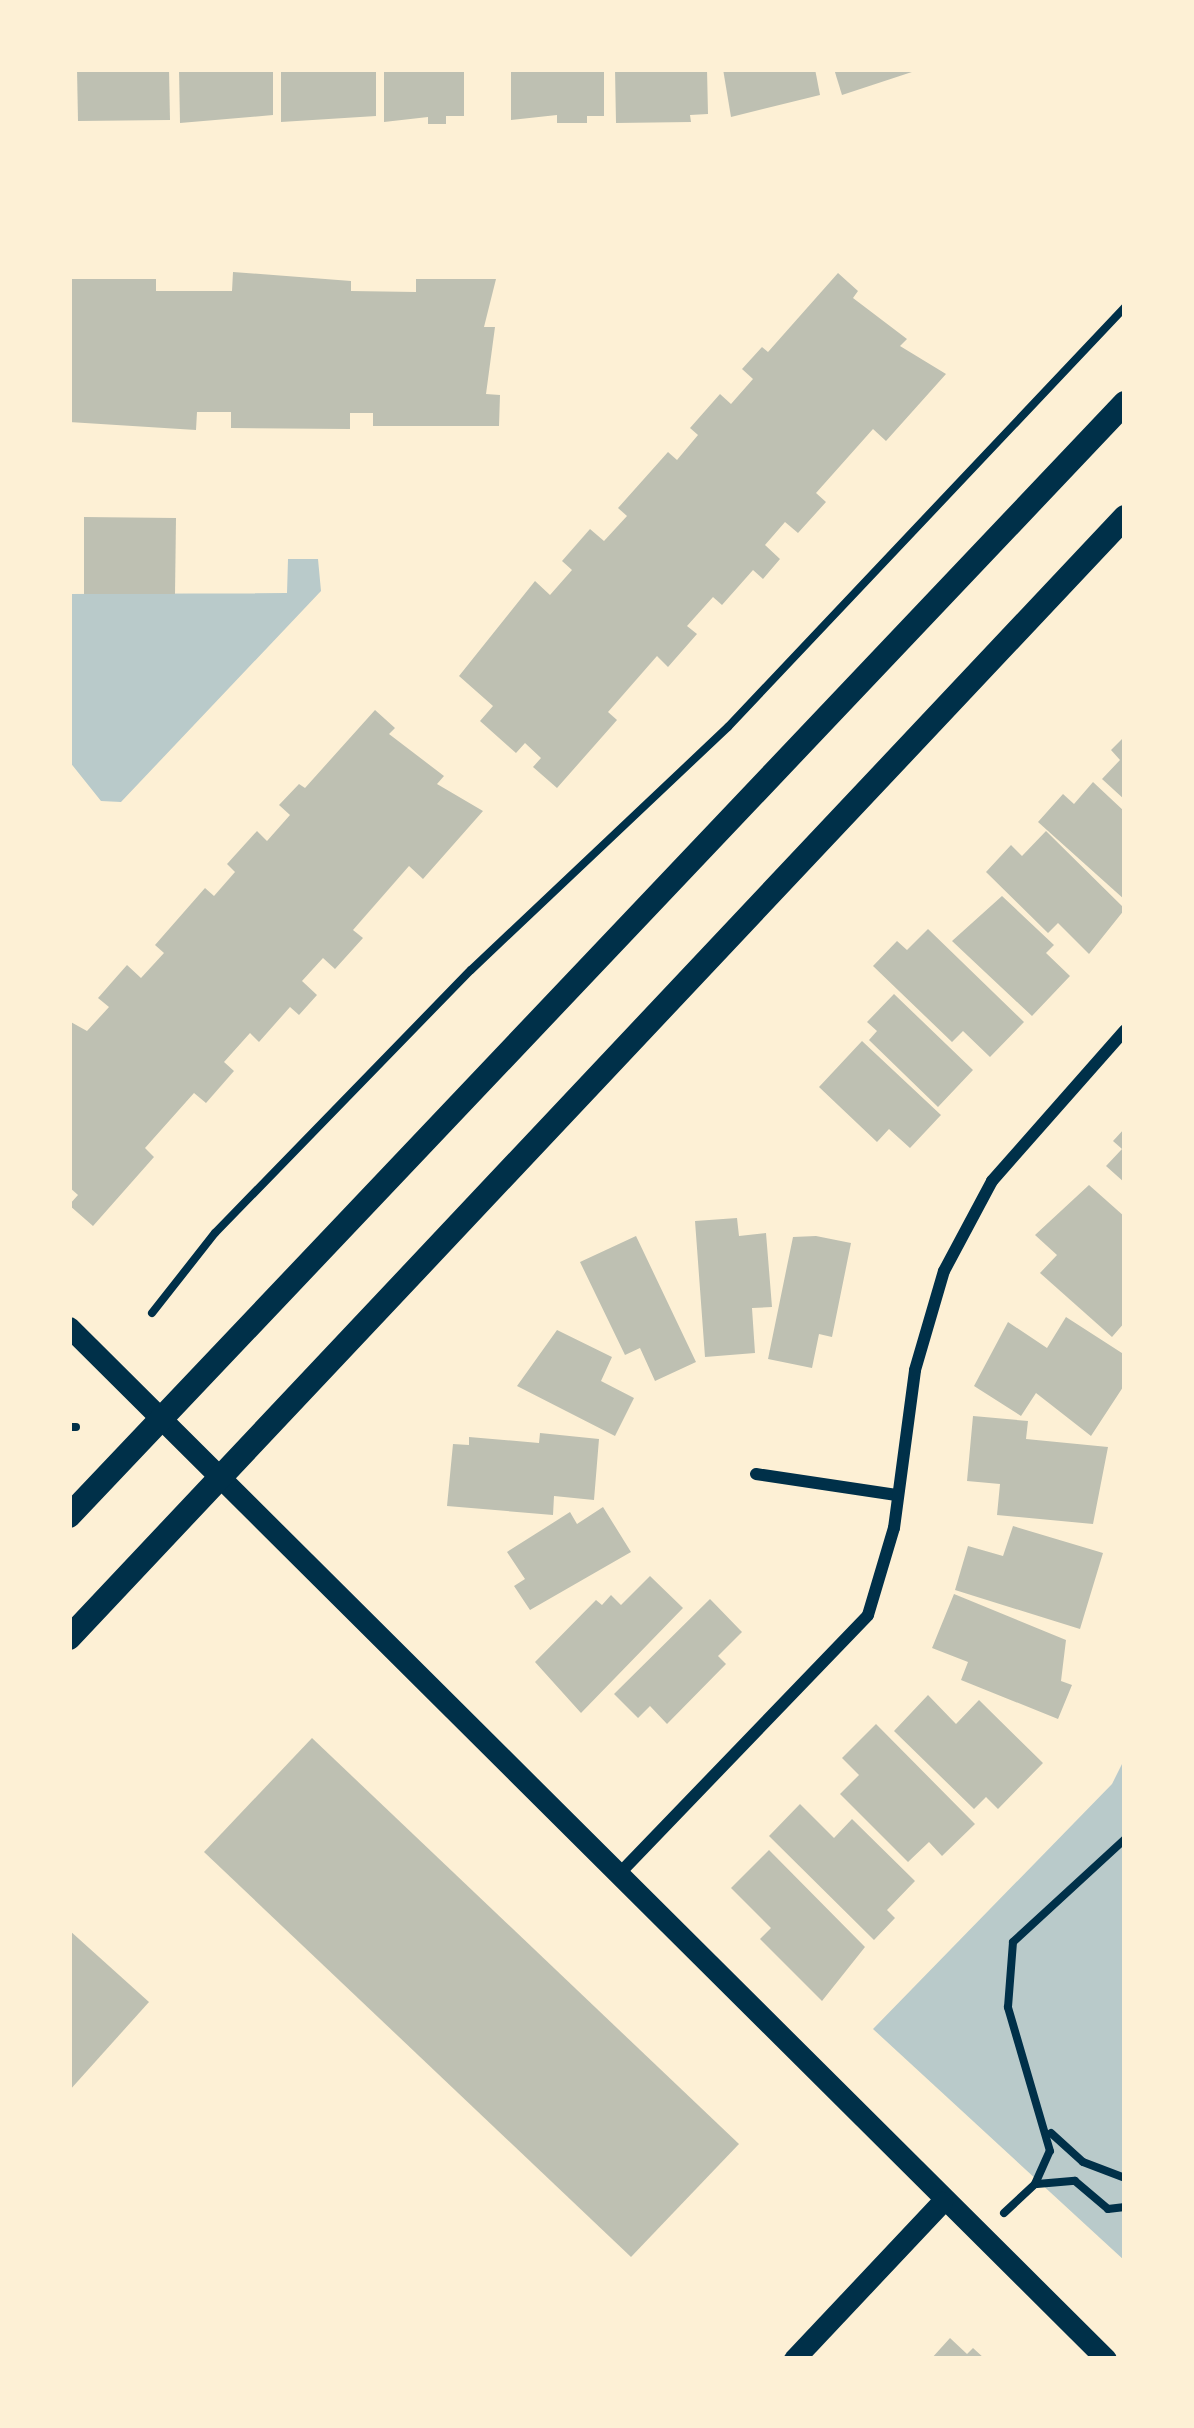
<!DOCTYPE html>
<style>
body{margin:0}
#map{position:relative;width:1194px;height:2428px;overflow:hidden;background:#fdf0d5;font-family:Spectral,serif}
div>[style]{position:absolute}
.green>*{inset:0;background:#b9caca}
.building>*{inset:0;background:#bec0b2}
.path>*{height:8px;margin:-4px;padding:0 4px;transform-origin:4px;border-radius:4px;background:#003049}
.minor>*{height:12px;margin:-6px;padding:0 6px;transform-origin:6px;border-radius:6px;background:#003049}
.tertiary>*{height:21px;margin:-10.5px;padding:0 10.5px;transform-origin:10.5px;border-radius:10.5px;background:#003049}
.secondary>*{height:24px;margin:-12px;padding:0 12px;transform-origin:12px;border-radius:12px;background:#003049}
span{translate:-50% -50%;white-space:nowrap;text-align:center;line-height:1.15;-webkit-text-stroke:12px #fdf0d5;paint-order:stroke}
.frame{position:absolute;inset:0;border:72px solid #fdf0d5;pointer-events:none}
</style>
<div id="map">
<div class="green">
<div style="clip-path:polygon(288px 559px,318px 559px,321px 591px,121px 802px,101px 801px,69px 761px,69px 594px,287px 593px)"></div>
<div style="clip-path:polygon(1125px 1758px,1125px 2261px,873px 2029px,1112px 1784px)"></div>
</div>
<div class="building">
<div style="clip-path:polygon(77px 69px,169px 69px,170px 120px,78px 121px)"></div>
<div style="clip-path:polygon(179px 69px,273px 69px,273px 115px,180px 123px)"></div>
<div style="clip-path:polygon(281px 69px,376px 69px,376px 116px,281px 122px)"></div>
<div style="clip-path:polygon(384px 69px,464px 69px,464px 116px,446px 116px,446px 124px,428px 124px,428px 117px,384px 122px)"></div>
<div style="clip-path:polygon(511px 69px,604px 69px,604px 116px,587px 116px,587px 123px,557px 123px,557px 115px,511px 120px)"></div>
<div style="clip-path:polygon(615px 69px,707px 69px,708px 114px,690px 115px,691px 122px,616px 123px)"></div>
<div style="clip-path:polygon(723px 69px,815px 69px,820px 95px,731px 117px)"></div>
<div style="clip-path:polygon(834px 69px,917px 69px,918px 70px,842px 95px)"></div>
<div style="clip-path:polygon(233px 272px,351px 281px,351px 291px,416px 292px,416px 279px,496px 279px,484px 327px,495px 327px,486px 394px,500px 395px,499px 426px,373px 426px,373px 413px,350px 413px,350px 429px,231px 428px,231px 412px,197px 412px,196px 430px,69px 422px,69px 279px,156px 279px,156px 291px,232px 291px)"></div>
<div style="clip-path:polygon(838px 273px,858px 291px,853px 298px,907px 339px,900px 346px,946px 374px,886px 441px,873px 429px,816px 493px,826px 502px,798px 533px,785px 522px,765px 545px,780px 559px,763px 579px,753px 570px,722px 605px,713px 597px,687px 626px,697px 634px,668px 667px,657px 656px,608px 712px,617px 720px,557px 788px,533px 767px,541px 758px,525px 743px,516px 753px,480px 721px,493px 706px,459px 676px,535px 581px,550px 595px,572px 570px,562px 561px,590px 529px,604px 541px,627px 516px,618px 508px,668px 452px,677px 460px,698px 435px,690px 428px,720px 394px,731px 404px,753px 379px,742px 369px,762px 347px,768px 352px)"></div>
<div style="clip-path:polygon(84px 517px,176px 518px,175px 594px,84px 594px)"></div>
<div style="clip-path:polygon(375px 710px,395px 728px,389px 734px,444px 776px,437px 784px,483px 811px,423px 879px,409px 866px,353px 930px,363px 938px,335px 969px,323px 958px,302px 981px,317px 995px,299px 1015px,290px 1007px,259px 1042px,250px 1033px,224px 1062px,234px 1071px,206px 1103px,194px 1093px,145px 1148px,154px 1157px,93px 1226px,69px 1205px,78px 1195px,69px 1187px,69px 1021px,87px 1031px,109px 1007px,98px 998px,127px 965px,141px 978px,164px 953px,155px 945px,205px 888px,214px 896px,235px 872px,227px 864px,257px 831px,267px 841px,290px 815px,279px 805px,299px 784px,305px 788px)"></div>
<div style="clip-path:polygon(1125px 736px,1125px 800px,1102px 779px,1120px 760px,1111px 750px)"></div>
<div style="clip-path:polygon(1093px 782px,1125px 812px,1125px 900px,1038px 822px,1063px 794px,1074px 804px)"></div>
<div style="clip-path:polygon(1046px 831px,1125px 909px,1089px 954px,1058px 923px,1048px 933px,986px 872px,1011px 845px,1022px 856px)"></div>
<div style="clip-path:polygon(1002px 896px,1054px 945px,1046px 953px,1070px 976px,1032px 1016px,952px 941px)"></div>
<div style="clip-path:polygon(928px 929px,1024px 1022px,990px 1057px,963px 1031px,952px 1042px,873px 966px,897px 941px,907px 950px)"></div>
<div style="clip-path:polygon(894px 994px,973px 1070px,938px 1107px,869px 1040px,877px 1031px,867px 1022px)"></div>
<div style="clip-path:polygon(862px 1041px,941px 1115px,910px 1148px,889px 1129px,877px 1142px,819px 1087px)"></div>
<div style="clip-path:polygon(1125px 1128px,1125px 1183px,1106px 1166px,1122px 1149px,1113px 1141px)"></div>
<div style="clip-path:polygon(1089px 1185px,1125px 1217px,1125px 1322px,1112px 1337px,1040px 1273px,1057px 1255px,1035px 1235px)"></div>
<div style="clip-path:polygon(737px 1218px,739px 1236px,766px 1233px,772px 1307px,752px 1308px,755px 1353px,705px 1357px,695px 1221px)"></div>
<div style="clip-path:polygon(636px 1236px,696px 1362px,655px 1381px,640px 1348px,625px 1355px,580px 1262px)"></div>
<div style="clip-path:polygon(816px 1236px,851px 1243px,832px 1337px,819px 1334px,812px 1368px,768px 1359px,793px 1237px)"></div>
<div style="clip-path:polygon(1066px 1317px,1125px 1355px,1125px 1384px,1091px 1436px,1036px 1393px,1021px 1416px,974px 1386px,1008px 1322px,1047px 1348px)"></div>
<div style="clip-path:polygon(557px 1330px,612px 1357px,601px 1381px,634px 1398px,615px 1436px,517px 1386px)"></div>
<div style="clip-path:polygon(973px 1416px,1028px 1421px,1026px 1439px,1108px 1447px,1093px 1524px,997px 1515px,1000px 1484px,967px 1481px)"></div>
<div style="clip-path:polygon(540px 1433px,599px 1439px,594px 1500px,554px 1496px,553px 1515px,447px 1506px,453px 1444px,469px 1445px,469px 1437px,539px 1443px)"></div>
<div style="clip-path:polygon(603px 1507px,631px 1552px,530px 1610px,514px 1586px,525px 1579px,507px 1552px,570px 1512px,577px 1524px)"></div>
<div style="clip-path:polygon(1013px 1526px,1103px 1553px,1080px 1629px,955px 1590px,968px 1546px,1003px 1556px)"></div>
<div style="clip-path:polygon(650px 1576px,683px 1608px,581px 1713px,535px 1662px,596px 1600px,602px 1605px,611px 1595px,621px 1605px)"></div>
<div style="clip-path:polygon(954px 1594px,1066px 1640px,1061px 1681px,1072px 1685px,1058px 1719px,961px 1680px,968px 1662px,932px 1648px)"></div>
<div style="clip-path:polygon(710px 1599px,742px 1632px,718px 1656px,726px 1664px,667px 1724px,650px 1706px,638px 1718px,614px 1694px)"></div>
<div style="clip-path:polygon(928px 1695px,956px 1724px,979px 1700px,1043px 1763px,998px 1809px,986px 1797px,974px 1809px,894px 1731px)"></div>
<div style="clip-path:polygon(876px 1724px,975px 1824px,942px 1856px,929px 1842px,908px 1862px,840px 1794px,859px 1775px,842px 1758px)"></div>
<div style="clip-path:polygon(312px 1738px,739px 2144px,631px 2257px,204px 1852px)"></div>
<div style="clip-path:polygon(800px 1804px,834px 1838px,852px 1819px,915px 1881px,887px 1910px,895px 1918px,874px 1940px,769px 1836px)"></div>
<div style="clip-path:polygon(769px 1850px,865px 1947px,822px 2001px,760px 1939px,771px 1928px,731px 1888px)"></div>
<div style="clip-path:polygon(69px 1930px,149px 2002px,69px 2091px)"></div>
<div style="clip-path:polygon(950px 2338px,967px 2354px,973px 2348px,985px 2359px,931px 2359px)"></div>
</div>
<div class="path">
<div style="left:152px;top:1313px;width:102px;rotate:-51.8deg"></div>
<div style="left:215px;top:1233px;width:367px;rotate:-45.8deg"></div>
<div style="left:471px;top:970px;width:354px;rotate:-43.4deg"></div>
<div style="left:728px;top:727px;width:578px;rotate:-46.61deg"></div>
<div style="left:69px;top:1427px;width:7px"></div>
<div style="left:1051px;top:2133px;width:43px;rotate:42.2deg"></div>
<div style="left:1083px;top:2162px;width:45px;rotate:20.9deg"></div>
<div style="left:1037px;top:2184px;width:38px;rotate:-5deg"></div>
<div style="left:1075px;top:2181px;width:43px;rotate:40.3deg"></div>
<div style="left:1108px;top:2209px;width:17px;rotate:-7deg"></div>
<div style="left:1004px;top:2213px;width:42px;rotate:-43.1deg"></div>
<div style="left:1035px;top:2184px;width:36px;rotate:-66deg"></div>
<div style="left:1050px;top:2151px;width:150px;rotate:-106.3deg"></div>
<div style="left:1008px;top:2007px;width:65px;rotate:-85.6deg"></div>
<div style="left:1013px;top:1942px;width:152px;rotate:-42.6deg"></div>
</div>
<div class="minor">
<div style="left:756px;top:1474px;width:142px;rotate:8.5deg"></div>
<div style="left:619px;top:1874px;width:359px;rotate:-46.1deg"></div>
<div style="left:868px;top:1615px;width:91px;rotate:-73.4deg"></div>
<div style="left:894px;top:1528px;width:159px;rotate:-82.4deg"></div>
<div style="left:915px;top:1370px;width:103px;rotate:-73.7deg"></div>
<div style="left:944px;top:1271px;width:102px;rotate:-61.9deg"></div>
<div style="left:992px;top:1181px;width:201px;rotate:-48.6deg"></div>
</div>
<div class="tertiary">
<div style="left:69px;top:1327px;width:1463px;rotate:44.86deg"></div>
<div style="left:794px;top:2359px;width:216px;rotate:-46.7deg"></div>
</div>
<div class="secondary">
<div style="left:69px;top:1516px;width:1534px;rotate:-46.51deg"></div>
<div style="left:69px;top:1638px;width:1540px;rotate:-46.71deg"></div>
</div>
<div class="frame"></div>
</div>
